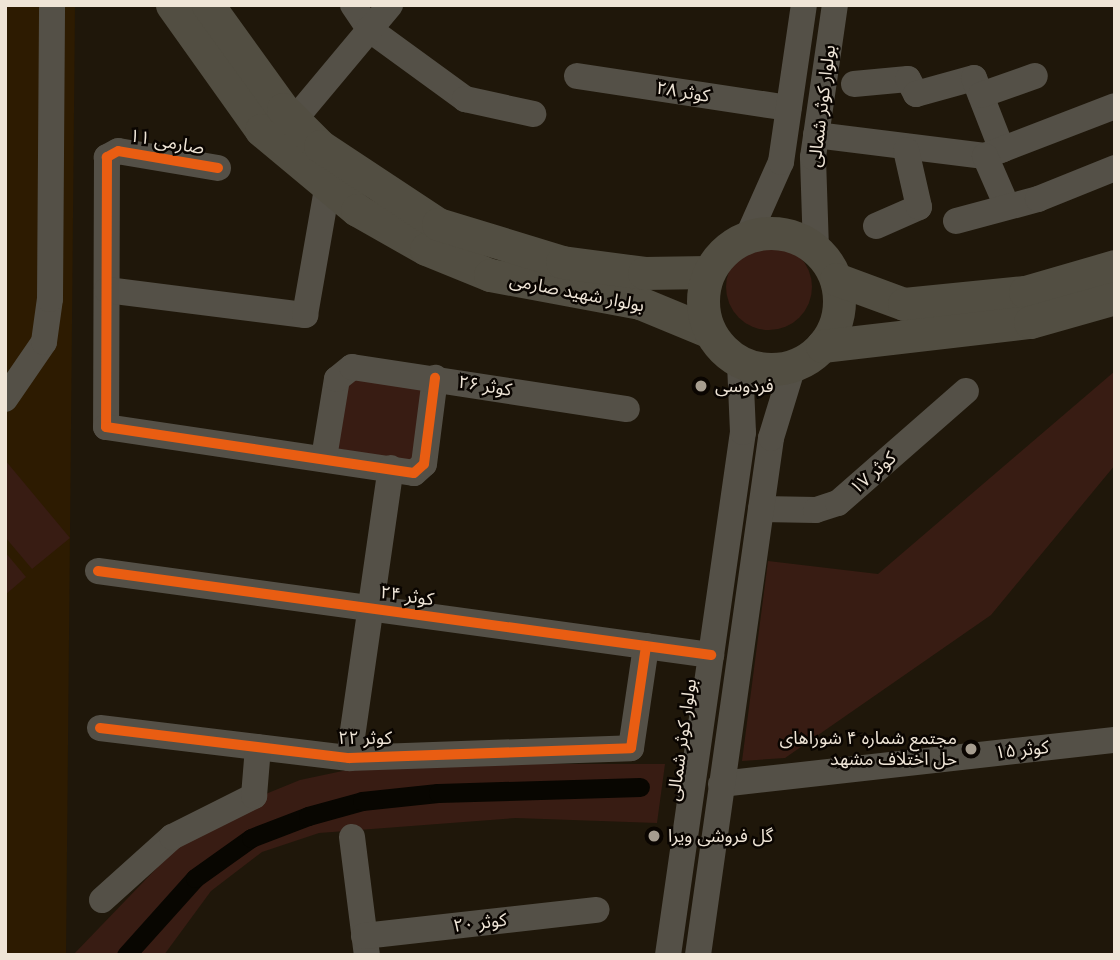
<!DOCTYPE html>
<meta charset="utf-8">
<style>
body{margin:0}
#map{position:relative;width:1120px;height:960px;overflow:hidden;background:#1f170a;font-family:"PT Sans","Noto Sans Arabic",sans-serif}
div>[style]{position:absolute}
.built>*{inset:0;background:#2d1b01}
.green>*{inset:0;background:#381c13}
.round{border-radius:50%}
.canal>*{height:19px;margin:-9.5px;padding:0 9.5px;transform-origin:9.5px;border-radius:9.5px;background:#080601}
.minor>*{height:26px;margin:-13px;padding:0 13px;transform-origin:13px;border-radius:13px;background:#545047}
.major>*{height:33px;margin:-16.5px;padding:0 16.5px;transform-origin:16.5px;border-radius:16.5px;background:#524e42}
.major>.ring{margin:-16.5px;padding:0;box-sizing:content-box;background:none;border:33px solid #524e42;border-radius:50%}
.cycleway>*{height:10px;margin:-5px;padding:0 5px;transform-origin:5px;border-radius:5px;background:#e95d12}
.dots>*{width:19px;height:19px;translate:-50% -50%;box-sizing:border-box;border:4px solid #0a0501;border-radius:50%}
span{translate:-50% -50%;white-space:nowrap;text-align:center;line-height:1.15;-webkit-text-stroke:5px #0a0501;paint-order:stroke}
.street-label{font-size:18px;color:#efe5d7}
.poi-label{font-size:18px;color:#efe5d7}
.left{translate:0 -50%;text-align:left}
.right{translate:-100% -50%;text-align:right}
.frame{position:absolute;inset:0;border:7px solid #efe5d7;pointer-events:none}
</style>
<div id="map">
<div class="built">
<div style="clip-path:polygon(5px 5px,75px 5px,66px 955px,5px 955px)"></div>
</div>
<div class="green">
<div class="round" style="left:726px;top:244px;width:86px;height:86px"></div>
<div style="clip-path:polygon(1115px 371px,1115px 465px,991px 615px,785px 758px,742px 761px,768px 561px,878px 574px)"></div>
<div style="clip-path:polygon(347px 375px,425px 388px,412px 462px,334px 448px)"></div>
<div style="clip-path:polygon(5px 460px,70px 538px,32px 569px,5px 537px)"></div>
<div style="clip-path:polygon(5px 552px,26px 577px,5px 595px)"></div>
<div style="clip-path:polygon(510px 764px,665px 764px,657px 823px,516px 818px,319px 833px,262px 852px,211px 891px,164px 955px,73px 955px,177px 847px,234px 807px,300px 780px,352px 769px)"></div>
</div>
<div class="canal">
<div style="left:126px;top:955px;width:103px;rotate:-48.1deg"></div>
<div style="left:195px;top:878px;width:69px;rotate:-35.5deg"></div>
<div style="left:251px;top:838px;width:61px;rotate:-21.1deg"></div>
<div style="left:308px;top:816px;width:56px;rotate:-15.5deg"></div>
<div style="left:362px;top:801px;width:76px;rotate:-6deg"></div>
<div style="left:438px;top:793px;width:202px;rotate:-1.7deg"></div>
</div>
<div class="minor">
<div style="left:353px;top:5px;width:29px;rotate:56deg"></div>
<div style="left:369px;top:29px;width:119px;rotate:36.1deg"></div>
<div style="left:465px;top:99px;width:70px;rotate:12.4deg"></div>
<div style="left:577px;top:76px;width:214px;rotate:8.6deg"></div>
<div style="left:854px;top:84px;width:54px;rotate:-5.3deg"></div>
<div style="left:908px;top:79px;width:17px;rotate:62deg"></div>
<div style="left:916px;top:94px;width:60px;rotate:-15.4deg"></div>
<div style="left:974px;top:78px;width:77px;rotate:68.7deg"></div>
<div style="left:981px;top:95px;width:57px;rotate:-19.4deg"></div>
<div style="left:294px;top:120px;width:150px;rotate:-50.1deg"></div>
<div style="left:816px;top:135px;width:170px;rotate:7.1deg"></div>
<div style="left:985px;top:156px;width:139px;rotate:-21deg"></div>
<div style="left:985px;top:156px;width:52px;rotate:66.4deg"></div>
<div style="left:218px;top:168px;width:101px;rotate:-170.4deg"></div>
<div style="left:118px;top:151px;width:13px;rotate:151deg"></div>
<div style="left:107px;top:157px;width:270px;rotate:90.2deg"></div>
<div style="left:106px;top:427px;width:311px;rotate:8.5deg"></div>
<div style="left:414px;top:473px;width:13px;rotate:-42deg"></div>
<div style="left:424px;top:464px;width:87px;rotate:-82.7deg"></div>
<div style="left:956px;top:221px;width:85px;rotate:-15deg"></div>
<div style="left:1038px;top:199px;width:83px;rotate:-21.9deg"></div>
<div style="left:876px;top:226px;width:47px;rotate:-23.8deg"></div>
<div style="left:919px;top:207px;width:58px;rotate:-102.8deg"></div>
<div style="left:748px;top:236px;width:81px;rotate:-66deg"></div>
<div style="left:781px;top:162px;width:159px;rotate:-81.7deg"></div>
<div style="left:816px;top:249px;width:92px;rotate:-91.9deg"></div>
<div style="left:813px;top:157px;width:154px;rotate:-81.8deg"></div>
<div style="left:107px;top:290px;width:200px;rotate:7.2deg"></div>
<div style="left:305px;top:315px;width:128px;rotate:-80.1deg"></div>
<div style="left:5px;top:399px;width:69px;rotate:-55.6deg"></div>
<div style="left:44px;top:342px;width:43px;rotate:-82.1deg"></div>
<div style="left:50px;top:299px;width:294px;rotate:-89.6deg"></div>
<div style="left:324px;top:458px;width:80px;rotate:-80.7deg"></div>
<div style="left:337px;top:379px;width:19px;rotate:-39deg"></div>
<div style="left:352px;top:367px;width:278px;rotate:8.7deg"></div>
<div style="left:761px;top:509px;width:55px;rotate:1deg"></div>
<div style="left:816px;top:510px;width:23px;rotate:-18deg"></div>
<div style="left:838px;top:503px;width:170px;rotate:-41.2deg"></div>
<div style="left:98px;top:571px;width:619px;rotate:7.8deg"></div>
<div style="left:100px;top:728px;width:251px;rotate:6.9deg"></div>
<div style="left:349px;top:758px;width:282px;rotate:-2deg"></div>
<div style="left:631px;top:748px;width:103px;rotate:-81.6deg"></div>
<div style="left:349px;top:758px;width:293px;rotate:-81.8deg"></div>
<div style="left:721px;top:784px;width:396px;rotate:-6.4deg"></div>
<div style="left:352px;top:837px;width:119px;rotate:82.8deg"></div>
<div style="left:102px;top:900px;width:94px;rotate:-42deg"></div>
<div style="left:172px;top:837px;width:92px;rotate:-26.6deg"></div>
<div style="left:254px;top:796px;width:49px;rotate:-85.3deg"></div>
<div style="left:364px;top:936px;width:234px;rotate:-6.4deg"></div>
<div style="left:668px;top:955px;width:528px;rotate:-81.84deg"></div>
<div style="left:743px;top:432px;width:69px;rotate:-92.5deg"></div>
<div style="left:698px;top:955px;width:522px;rotate:-81.96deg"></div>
<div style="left:771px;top:438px;width:75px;rotate:-73deg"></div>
</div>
<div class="major">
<div style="left:172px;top:5px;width:153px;rotate:54.5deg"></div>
<div style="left:261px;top:130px;width:125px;rotate:39.8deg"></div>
<div style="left:357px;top:210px;width:79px;rotate:29.5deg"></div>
<div style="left:426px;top:249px;width:69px;rotate:22.1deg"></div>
<div style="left:490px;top:275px;width:153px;rotate:10.6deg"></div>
<div style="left:640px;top:303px;width:74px;rotate:22.4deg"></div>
<div style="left:208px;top:5px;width:128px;rotate:54.2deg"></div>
<div style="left:283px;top:109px;width:52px;rotate:45deg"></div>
<div style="left:320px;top:146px;width:141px;rotate:33.5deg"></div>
<div style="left:438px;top:224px;width:130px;rotate:17deg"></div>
<div style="left:562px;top:262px;width:83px;rotate:7.6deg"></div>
<div style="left:644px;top:273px;width:64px;rotate:-0.9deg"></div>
<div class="ring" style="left:703px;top:233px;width:103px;height:103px"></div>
<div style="left:836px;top:279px;width:72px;rotate:20.2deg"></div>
<div style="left:904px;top:304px;width:122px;rotate:-5.7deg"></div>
<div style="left:1025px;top:292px;width:94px;rotate:-16.1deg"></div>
<div style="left:822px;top:346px;width:209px;rotate:-6.6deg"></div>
<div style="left:1030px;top:322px;width:88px;rotate:-15.8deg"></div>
</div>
<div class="cycleway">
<div style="left:218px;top:168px;width:101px;rotate:-170.4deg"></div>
<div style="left:118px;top:151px;width:13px;rotate:151deg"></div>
<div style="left:107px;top:157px;width:270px;rotate:90.2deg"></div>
<div style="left:106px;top:427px;width:311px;rotate:8.5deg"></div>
<div style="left:414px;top:473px;width:13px;rotate:-42deg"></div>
<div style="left:424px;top:464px;width:87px;rotate:-82.7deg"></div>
<div style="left:98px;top:571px;width:619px;rotate:7.8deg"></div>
<div style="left:100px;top:728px;width:251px;rotate:6.9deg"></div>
<div style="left:349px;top:758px;width:282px;rotate:-2deg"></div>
<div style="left:631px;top:748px;width:103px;rotate:-81.6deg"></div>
</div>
<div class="dots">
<div style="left:701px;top:386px;background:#a69d8f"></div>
<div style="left:971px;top:749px;background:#a69d8f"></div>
<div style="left:654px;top:836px;background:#a69d8f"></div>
</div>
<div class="street-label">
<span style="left:683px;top:92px;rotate:9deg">کوثر ۲۸</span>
<span style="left:822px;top:106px;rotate:-83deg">بولوار کوثر شمالی</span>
<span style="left:167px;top:142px;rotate:10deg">صارمی ۱۱</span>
<span style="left:577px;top:293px;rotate:11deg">بولوار شهید صارمی</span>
<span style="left:485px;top:386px;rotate:9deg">کوثر ۲۶</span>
<span style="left:873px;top:473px;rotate:-41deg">کوثر ۱۷</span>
<span style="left:407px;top:596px;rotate:8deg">کوثر ۲۴</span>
<span style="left:365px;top:738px">کوثر ۲۲</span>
<span style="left:682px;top:740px;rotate:-82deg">بولوار کوثر شمالی</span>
<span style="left:1022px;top:750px;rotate:-6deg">کوثر ۱۵</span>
<span style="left:480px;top:923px;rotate:-7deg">کوثر ۲۰</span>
</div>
<div class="poi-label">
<span class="left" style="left:715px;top:386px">فردوسی</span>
<span class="right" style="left:957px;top:749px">مجتمع شماره ۴ شوراهای<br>حل اختلاف مشهد</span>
<span class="left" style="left:668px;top:836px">گل فروشی ویرا</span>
</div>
<div class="frame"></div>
</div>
